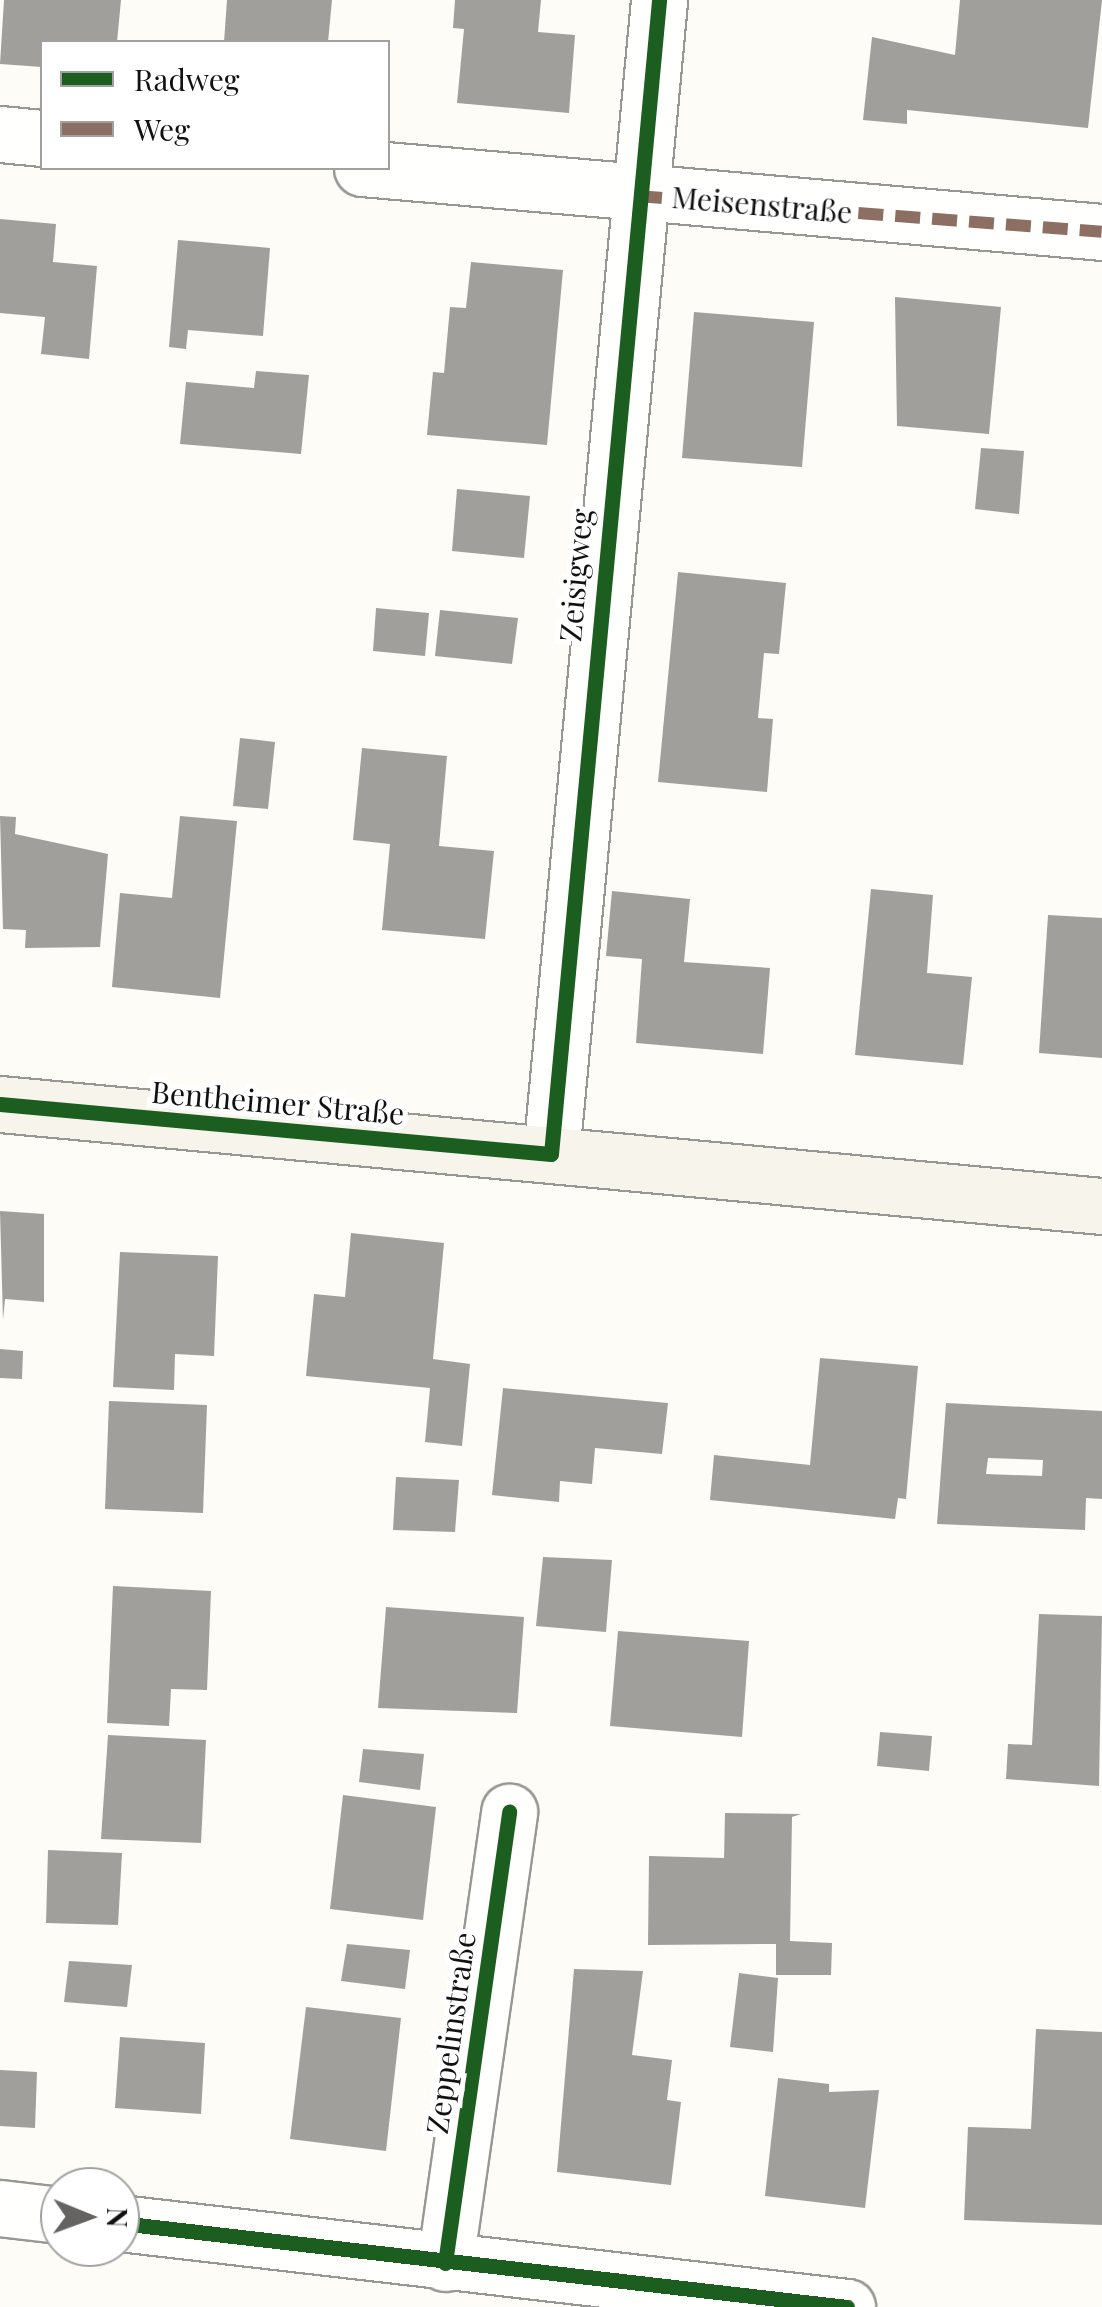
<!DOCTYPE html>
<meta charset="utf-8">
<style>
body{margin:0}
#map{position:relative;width:1102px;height:2307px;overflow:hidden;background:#fdfcf7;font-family:"Playfair Display",serif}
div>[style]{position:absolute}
.building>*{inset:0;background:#a19f9c}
.roads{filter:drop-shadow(2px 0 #979795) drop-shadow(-2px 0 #979795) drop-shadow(0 2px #979795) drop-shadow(0 -2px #979795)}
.minor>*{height:55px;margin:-27.5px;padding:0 27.5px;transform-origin:27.5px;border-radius:27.5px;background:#fffffe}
.secondary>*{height:55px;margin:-27.5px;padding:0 27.5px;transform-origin:27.5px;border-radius:27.5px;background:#f6f4eb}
.quiet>*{height:12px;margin-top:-6px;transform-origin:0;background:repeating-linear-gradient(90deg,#8d6e63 0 25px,transparent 0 37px)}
.cycleway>*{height:15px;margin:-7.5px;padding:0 7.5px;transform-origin:7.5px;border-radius:7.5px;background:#1b5e20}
span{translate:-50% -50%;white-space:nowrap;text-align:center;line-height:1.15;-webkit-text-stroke:10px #fff;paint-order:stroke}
.street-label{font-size:30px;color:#111}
.legend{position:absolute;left:40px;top:40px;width:350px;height:130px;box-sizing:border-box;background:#fff;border:2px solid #a0a0a0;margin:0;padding:12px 18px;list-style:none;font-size:30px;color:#111}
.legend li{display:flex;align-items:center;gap:20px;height:50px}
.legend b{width:50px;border:2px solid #a0a0a0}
.north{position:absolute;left:40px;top:2167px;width:100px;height:100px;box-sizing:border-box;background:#fff;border:2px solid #a0a0a0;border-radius:50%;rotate:91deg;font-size:28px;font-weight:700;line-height:40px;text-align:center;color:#111}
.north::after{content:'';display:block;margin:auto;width:35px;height:45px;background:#646362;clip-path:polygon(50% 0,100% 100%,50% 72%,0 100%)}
</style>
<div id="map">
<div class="building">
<div style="clip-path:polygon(4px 0,121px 0,117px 42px,42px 42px,42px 67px,0 64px)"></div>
<div style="clip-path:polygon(227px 0,332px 0,328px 42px,224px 42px)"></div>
<div style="clip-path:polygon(455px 0,541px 0,538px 32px,575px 35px,569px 113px,457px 103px,464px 29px,453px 28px)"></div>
<div style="clip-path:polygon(960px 0,1102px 0,1088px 128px,907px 110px,907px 124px,863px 120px,872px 37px,955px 55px)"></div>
<div style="clip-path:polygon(0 219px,56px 224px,53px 262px,97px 266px,89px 359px,41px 354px,45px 317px,0 313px)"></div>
<div style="clip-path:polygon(178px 240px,270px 248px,263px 336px,188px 330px,186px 349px,169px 347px)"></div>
<div style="clip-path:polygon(471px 262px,563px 270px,547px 445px,427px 435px,433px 372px,444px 373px,450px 307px,466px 308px)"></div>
<div style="clip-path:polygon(895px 297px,1001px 307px,989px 434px,897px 426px)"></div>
<div style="clip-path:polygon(694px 312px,814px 322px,802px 467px,682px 458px)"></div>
<div style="clip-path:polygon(256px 371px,309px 375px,301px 454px,180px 444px,186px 382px,254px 388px)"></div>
<div style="clip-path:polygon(981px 448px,1024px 451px,1019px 514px,975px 509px)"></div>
<div style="clip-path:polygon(457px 489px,530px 496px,524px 558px,452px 551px)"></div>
<div style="clip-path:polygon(678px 572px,786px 583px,779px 654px,764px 653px,758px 718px,773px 719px,767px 792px,658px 782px)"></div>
<div style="clip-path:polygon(376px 608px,429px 613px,425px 656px,373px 651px)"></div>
<div style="clip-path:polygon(440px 610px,518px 618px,512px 664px,435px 656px)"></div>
<div style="clip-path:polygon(240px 738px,275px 742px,268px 809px,233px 806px)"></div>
<div style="clip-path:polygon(362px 748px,447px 756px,439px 846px,494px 851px,485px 939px,382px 930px,390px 844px,353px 840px)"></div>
<div style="clip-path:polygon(0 816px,16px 817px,15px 834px,108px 854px,100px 947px,25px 948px,26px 930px,3px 929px)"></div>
<div style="clip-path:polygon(180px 816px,237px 821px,220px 998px,112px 987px,120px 893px,172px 898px)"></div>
<div style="clip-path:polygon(871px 889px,933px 895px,927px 973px,972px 977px,963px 1065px,855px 1055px)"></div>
<div style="clip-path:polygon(612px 891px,690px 899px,684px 962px,770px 968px,763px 1054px,636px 1043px,642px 959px,606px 956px)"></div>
<div style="clip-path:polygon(1048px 915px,1102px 918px,1102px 1058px,1039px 1053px)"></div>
<div style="clip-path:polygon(0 1211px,44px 1214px,44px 1302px,5px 1299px,3px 1320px)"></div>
<div style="clip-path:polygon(351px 1233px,444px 1243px,433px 1359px,470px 1364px,462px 1446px,425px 1442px,430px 1388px,306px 1376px,314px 1294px,345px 1297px)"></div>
<div style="clip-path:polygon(120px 1252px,218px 1256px,214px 1356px,175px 1354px,174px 1390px,113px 1387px)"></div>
<div style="clip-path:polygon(0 1349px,23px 1351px,22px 1379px,0 1378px)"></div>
<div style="clip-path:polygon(820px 1358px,918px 1366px,906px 1499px,898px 1498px,895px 1519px,710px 1500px,714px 1455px,810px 1465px)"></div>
<div style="clip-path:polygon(503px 1388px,668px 1403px,662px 1454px,595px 1448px,592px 1484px,560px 1481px,559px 1502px,492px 1495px)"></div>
<div style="clip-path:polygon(109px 1401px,207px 1405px,203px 1513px,105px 1509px)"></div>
<div style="clip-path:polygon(evenodd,946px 1403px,1102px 1411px,1102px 1499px,1086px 1498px,1085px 1530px,937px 1524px,946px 1403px,988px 1458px,1043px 1460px,1042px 1476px,986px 1474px,988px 1458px)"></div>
<div style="clip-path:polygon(396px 1477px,459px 1480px,455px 1532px,393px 1530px)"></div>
<div style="clip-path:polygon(543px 1557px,612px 1560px,606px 1632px,536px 1626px)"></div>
<div style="clip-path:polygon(113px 1586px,211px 1591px,207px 1690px,171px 1689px,169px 1726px,107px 1723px)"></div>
<div style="clip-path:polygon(386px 1607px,524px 1617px,517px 1713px,378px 1708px)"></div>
<div style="clip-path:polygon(1039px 1614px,1102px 1616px,1099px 1786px,1006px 1779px,1008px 1744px,1032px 1745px)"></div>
<div style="clip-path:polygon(618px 1631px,749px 1641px,742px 1737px,610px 1726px)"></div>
<div style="clip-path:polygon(880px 1732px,932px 1736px,929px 1771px,877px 1766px)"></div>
<div style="clip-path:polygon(108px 1735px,206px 1740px,201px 1843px,101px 1839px)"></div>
<div style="clip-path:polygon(363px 1749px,424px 1754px,420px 1790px,359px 1782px)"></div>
<div style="clip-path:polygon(343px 1795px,436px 1807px,423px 1920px,330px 1909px)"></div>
<div style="clip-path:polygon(725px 1813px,801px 1814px,792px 1817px,790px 1941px,832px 1943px,831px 1975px,776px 1975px,776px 1944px,648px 1945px,649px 1856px,724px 1858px)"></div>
<div style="clip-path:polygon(48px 1850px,122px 1853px,118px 1925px,46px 1923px)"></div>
<div style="clip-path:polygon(347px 1944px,410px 1950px,405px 1989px,341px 1981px)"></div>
<div style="clip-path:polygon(69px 1961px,132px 1965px,127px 2007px,64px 2002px)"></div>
<div style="clip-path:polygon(574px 1969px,643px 1971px,632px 2055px,672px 2060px,667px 2100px,681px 2102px,671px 2185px,557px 2172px)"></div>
<div style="clip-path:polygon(739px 1973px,778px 1978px,773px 2052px,730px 2047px)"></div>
<div style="clip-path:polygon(306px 2007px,401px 2018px,386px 2151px,290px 2139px)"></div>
<div style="clip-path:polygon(1036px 2029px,1102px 2032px,1102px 2225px,964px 2220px,968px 2127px,1031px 2129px)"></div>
<div style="clip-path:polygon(120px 2037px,205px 2043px,201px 2114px,115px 2108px)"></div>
<div style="clip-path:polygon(0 2070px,37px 2072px,35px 2128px,0 2126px)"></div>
<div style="clip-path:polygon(778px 2078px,829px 2084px,829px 2092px,879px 2090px,865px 2208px,765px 2196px)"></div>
</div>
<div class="roads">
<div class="minor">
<div style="left:0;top:134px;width:42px;rotate:5.4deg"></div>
<div style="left:362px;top:168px;width:743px;rotate:4.94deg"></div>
<div style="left:551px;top:1154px;width:1159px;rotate:-84.65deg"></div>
<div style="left:0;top:2208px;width:60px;rotate:6.7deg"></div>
<div style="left:120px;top:2223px;width:732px;rotate:6.59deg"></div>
<div style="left:445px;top:2263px;width:456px;rotate:-81.9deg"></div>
</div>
<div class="secondary">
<div style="left:0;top:1104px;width:1107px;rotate:5.29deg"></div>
</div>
</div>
<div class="quiet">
<div style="left:637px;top:196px;width:466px;rotate:4.4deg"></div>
</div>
<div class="cycleway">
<div style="left:0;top:1104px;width:553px;rotate:5.19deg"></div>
<div style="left:551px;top:1154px;width:1159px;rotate:-84.65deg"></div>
<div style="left:120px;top:2223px;width:732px;rotate:6.59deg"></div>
<div style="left:445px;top:2263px;width:456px;rotate:-81.9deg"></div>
</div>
<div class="street-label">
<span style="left:762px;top:204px;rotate:5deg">Meisenstraße</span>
<span style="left:575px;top:575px;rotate:-85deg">Zeisigweg</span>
<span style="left:278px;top:1102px;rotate:5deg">Bentheimer Straße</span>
<span style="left:450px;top:2033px;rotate:-82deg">Zeppelinstraße</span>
</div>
<ul class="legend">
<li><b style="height:12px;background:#1b5e20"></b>Radweg</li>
<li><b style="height:12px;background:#8d6e63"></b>Weg</li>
</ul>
<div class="north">N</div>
</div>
